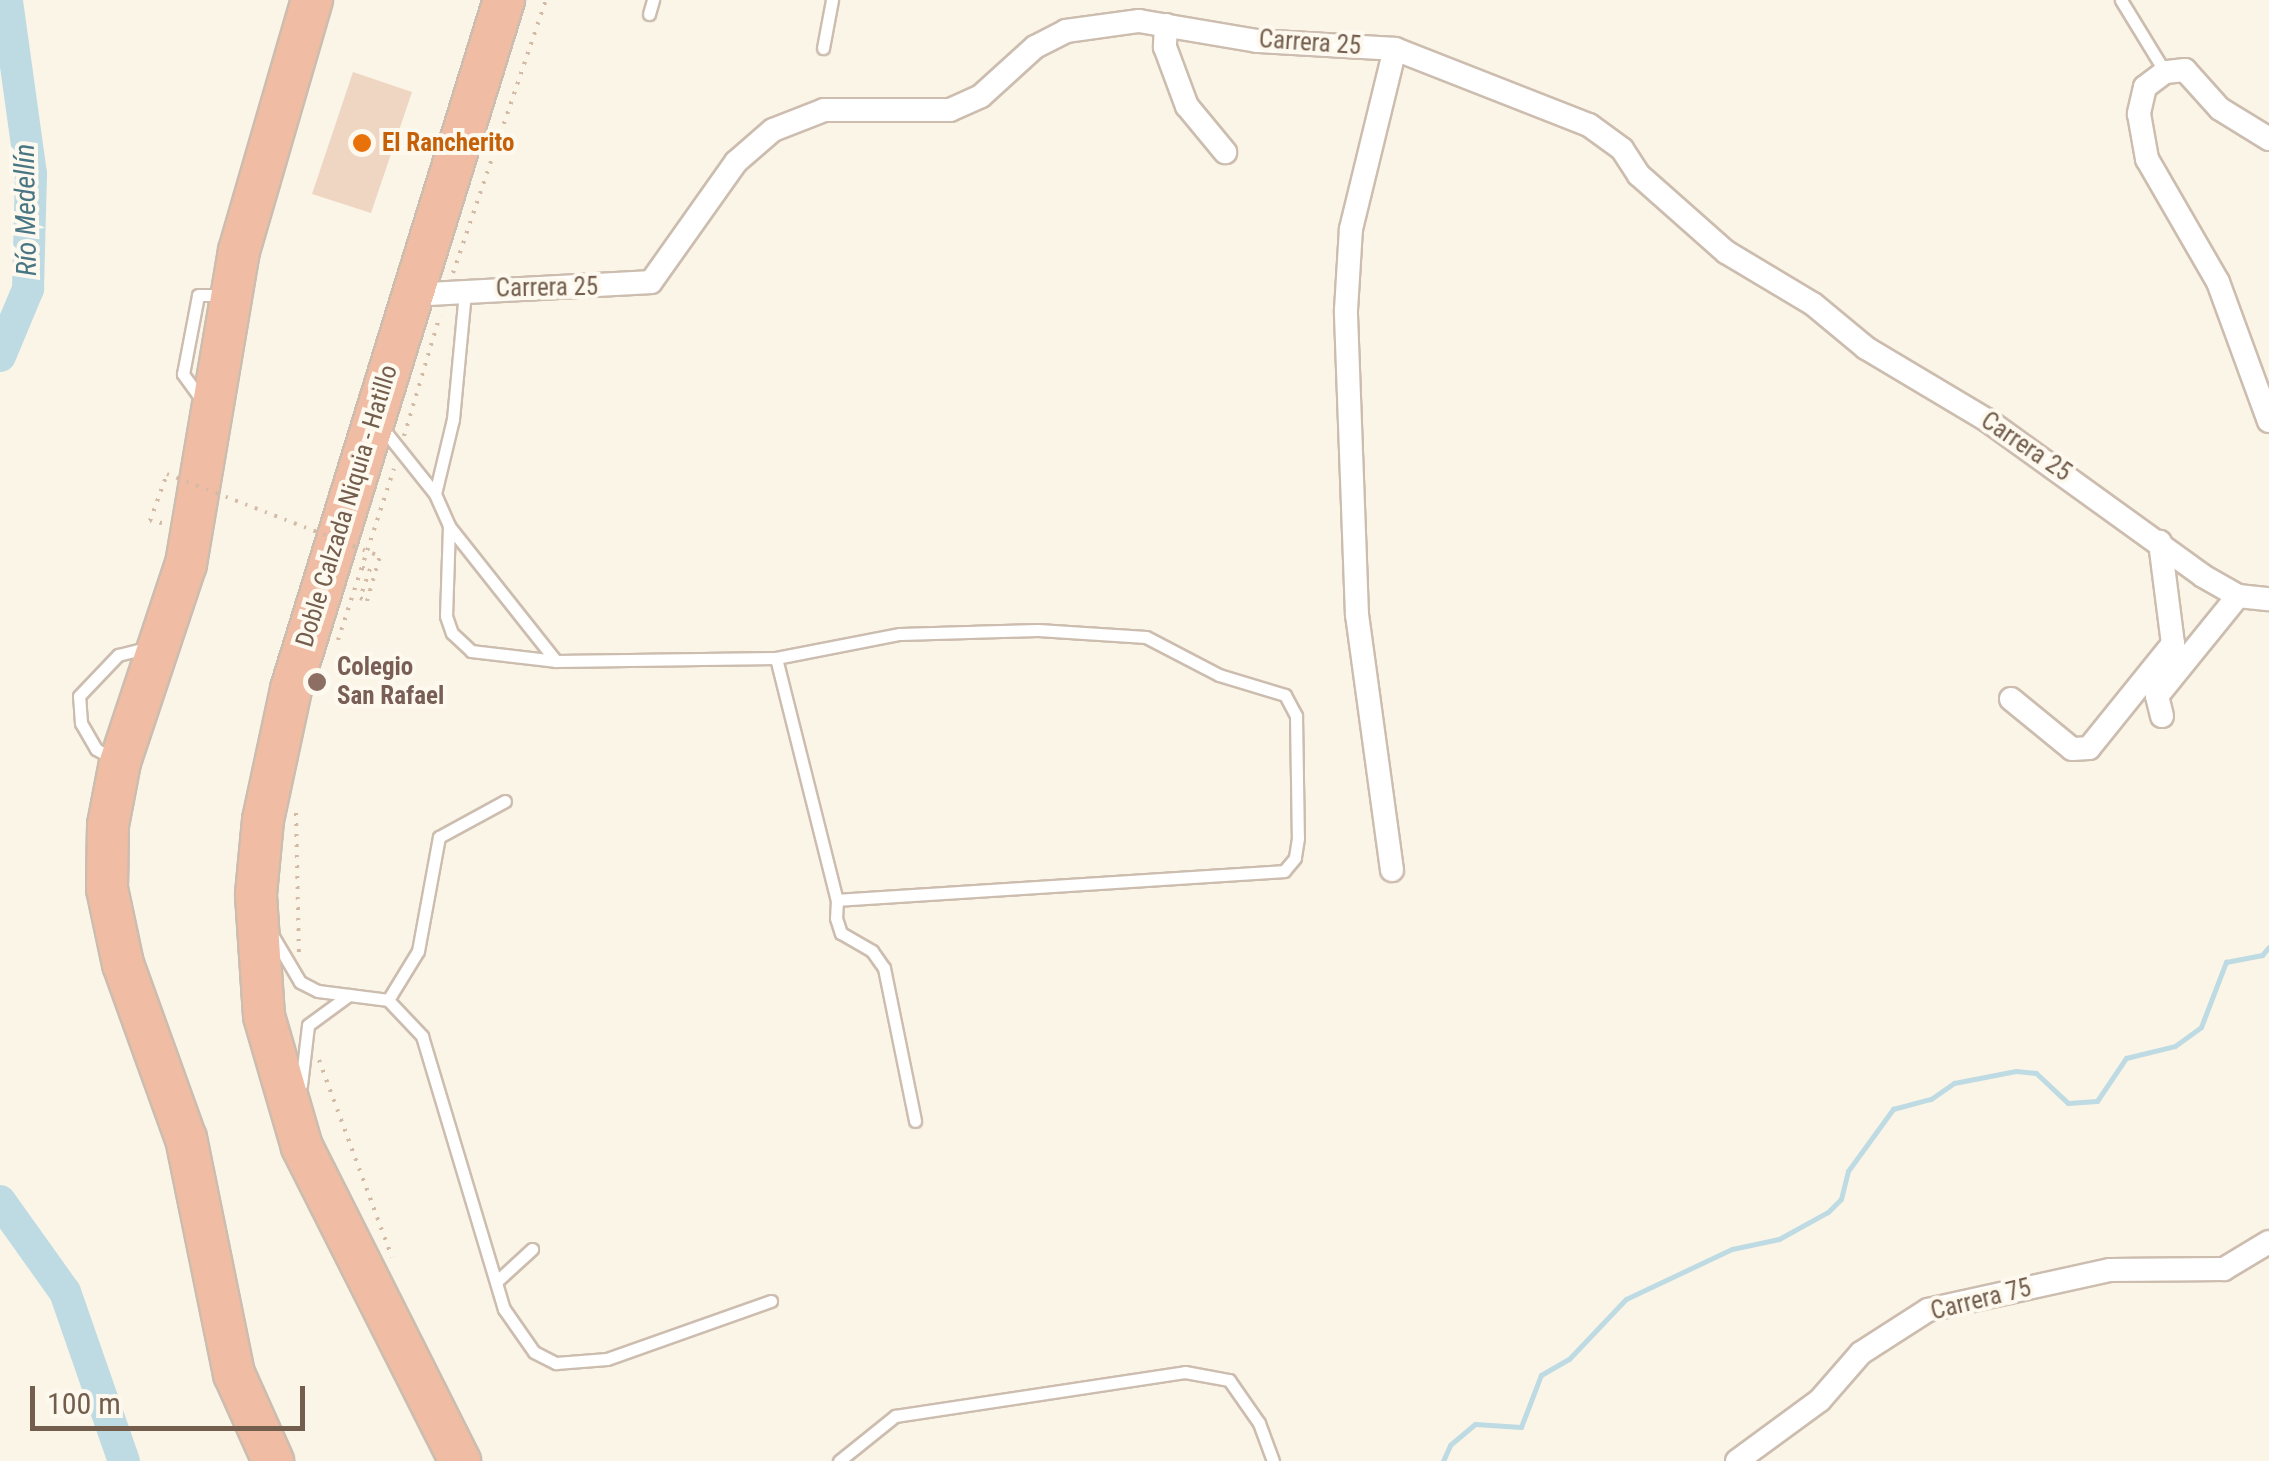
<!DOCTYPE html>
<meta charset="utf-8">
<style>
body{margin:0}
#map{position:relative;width:2269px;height:1461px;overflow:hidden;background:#fbf5e8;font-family:"Roboto Condensed",sans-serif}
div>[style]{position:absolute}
.stream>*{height:5px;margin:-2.5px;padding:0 2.5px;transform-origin:2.5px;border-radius:2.5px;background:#bedbe3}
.river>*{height:32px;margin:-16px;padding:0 16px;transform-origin:16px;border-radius:16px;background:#bedbe3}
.building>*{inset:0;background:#eed6c2}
.path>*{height:4px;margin-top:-2px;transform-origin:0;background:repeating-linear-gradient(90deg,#d3baa5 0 2.5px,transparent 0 10.5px)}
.roads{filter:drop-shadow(2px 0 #ccbdaf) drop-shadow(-2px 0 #ccbdaf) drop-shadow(0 2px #ccbdaf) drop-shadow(0 -2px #ccbdaf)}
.lane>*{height:11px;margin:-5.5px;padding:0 5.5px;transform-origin:5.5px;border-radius:5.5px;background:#fff}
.street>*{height:22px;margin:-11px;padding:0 11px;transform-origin:11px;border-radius:11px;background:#fff}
.highway>*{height:40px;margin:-20px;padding:0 20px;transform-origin:20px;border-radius:20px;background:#f0bda4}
.path-bridge>*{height:4px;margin-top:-2px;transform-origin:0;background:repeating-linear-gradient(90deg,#d3baa5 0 2.5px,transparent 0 10.5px)}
.dots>*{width:28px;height:28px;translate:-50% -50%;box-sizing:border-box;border:5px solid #fef9ee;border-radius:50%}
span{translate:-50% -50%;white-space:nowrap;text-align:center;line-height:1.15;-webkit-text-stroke:8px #fef9ee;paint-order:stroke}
.street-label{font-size:25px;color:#735e4e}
.food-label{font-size:25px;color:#c56008;font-weight:700}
.left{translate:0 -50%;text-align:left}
.education-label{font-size:25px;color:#785e54;font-weight:700}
.water-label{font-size:28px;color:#497684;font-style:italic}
.scale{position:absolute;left:30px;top:1386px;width:275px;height:45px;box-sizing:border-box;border:5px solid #735e4e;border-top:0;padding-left:12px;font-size:30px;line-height:35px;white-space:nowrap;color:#735e4e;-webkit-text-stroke:8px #fef9ee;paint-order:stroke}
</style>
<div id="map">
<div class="stream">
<div style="left:1443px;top:1461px;width:17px;rotate:-66deg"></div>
<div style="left:1450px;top:1445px;width:33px;rotate:-40deg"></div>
<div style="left:1475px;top:1424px;width:46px;rotate:3.7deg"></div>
<div style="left:1521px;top:1427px;width:56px;rotate:-69deg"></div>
<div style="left:1541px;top:1375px;width:32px;rotate:-30deg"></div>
<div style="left:1569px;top:1359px;width:83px;rotate:-46.5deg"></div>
<div style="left:1626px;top:1299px;width:117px;rotate:-25.3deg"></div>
<div style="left:1732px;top:1249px;width:48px;rotate:-12deg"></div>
<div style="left:1779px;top:1239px;width:56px;rotate:-28.9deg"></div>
<div style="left:1828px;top:1212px;width:18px;rotate:-45deg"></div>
<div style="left:1841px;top:1199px;width:29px;rotate:-76deg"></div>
<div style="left:1848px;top:1171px;width:77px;rotate:-54deg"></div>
<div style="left:1893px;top:1109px;width:39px;rotate:-15deg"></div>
<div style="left:1931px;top:1099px;width:28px;rotate:-35deg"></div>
<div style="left:1954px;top:1083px;width:63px;rotate:-11deg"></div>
<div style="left:2016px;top:1071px;width:20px;rotate:6deg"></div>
<div style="left:2036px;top:1073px;width:44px;rotate:43.2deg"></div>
<div style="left:2068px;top:1103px;width:29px;rotate:-4deg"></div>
<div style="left:2097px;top:1101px;width:52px;rotate:-56deg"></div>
<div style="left:2126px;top:1058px;width:50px;rotate:-13.8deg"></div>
<div style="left:2175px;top:1046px;width:32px;rotate:-36deg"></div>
<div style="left:2201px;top:1027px;width:70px;rotate:-69deg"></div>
<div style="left:2226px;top:962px;width:37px;rotate:-11deg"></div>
<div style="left:2262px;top:955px;width:11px;rotate:-49deg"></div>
</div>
<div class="river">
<div style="left:0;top:356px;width:73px;rotate:-67.3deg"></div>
<div style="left:28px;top:289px;width:115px;rotate:-88.5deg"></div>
<div style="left:31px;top:174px;width:176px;rotate:-97.9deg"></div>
<div style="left:0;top:1201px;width:112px;rotate:54.5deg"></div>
<div style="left:65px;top:1292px;width:179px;rotate:70.8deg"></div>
</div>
<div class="building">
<div style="clip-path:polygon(353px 72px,412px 92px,371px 213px,312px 194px)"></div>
</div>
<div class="path">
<div style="left:453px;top:273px;width:288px;rotate:-71.2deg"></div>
<div style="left:404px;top:436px;width:126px;rotate:-73.4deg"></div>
<div style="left:162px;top:523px;width:12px;rotate:-171deg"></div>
<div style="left:150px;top:521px;width:50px;rotate:-70.1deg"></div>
<div style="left:362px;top:568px;width:8px;rotate:7deg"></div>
<div style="left:370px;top:569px;width:31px;rotate:109deg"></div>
<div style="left:360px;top:598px;width:8px;rotate:23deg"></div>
<div style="left:367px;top:601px;width:47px;rotate:-73.9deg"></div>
<div style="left:338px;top:640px;width:180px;rotate:-71.9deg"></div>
<div style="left:296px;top:813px;width:140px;rotate:88.8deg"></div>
<div style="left:319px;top:1060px;width:210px;rotate:69.7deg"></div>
</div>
<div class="roads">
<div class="lane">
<div style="left:2121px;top:0;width:84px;rotate:58.6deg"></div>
<div style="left:649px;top:14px;width:15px;rotate:-74deg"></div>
<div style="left:823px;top:48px;width:49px;rotate:-79.4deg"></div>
<div style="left:204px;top:403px;width:36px;rotate:-126deg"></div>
<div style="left:183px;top:374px;width:80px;rotate:-79.2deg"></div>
<div style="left:198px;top:295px;width:28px"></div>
<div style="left:380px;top:425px;width:88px;rotate:51.4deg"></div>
<div style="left:435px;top:494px;width:35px;rotate:66deg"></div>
<div style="left:449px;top:526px;width:90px;rotate:91.9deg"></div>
<div style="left:446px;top:616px;width:18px;rotate:71deg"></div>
<div style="left:452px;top:633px;width:26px;rotate:43deg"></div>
<div style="left:471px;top:651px;width:86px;rotate:6.7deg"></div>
<div style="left:556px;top:661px;width:220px;rotate:-0.8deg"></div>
<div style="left:776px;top:658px;width:126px;rotate:-11deg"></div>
<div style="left:900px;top:634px;width:138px;rotate:-1.7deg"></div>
<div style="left:1038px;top:630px;width:108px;rotate:3.7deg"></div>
<div style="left:1146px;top:637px;width:82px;rotate:27.5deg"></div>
<div style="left:1219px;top:675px;width:69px;rotate:16.9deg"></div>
<div style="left:1285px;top:695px;width:24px;rotate:62deg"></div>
<div style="left:1296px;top:716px;width:122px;rotate:89.1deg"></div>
<div style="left:1298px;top:838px;width:20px;rotate:99deg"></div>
<div style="left:1295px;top:858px;width:17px;rotate:130deg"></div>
<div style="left:1284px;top:871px;width:448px;rotate:176.3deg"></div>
<div style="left:435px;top:494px;width:77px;rotate:-76.5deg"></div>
<div style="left:453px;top:419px;width:129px;rotate:-84.6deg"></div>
<div style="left:449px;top:526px;width:172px;rotate:51.6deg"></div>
<div style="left:776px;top:658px;width:250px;rotate:75.9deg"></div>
<div style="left:837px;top:900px;width:18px;rotate:93deg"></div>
<div style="left:836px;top:918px;width:16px;rotate:72deg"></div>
<div style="left:841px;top:933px;width:36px;rotate:30deg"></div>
<div style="left:872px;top:951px;width:21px;rotate:55deg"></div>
<div style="left:884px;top:968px;width:156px;rotate:78.5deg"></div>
<div style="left:112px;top:758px;width:18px;rotate:-151deg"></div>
<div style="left:96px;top:749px;width:30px;rotate:-120deg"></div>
<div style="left:81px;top:723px;width:27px;rotate:-94deg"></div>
<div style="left:79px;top:696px;width:57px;rotate:-46.4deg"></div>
<div style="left:118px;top:655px;width:33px;rotate:-14deg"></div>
<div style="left:274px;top:938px;width:51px;rotate:59.4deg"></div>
<div style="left:300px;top:982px;width:20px;rotate:27deg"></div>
<div style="left:318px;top:991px;width:71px;rotate:7.3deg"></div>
<div style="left:388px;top:1000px;width:50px;rotate:46.6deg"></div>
<div style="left:422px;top:1036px;width:285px;rotate:73.3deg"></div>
<div style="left:504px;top:1309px;width:52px;rotate:55.1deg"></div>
<div style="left:534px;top:1352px;width:25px;rotate:27deg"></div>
<div style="left:556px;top:1363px;width:51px;rotate:-4.5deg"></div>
<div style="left:607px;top:1359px;width:174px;rotate:-19.5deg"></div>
<div style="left:388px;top:1000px;width:57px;rotate:-58.5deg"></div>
<div style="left:418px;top:951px;width:116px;rotate:-79.6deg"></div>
<div style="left:439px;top:837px;width:75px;rotate:-28.6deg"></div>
<div style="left:301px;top:1085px;width:60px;rotate:-83.3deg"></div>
<div style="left:308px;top:1025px;width:51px;rotate:-36.2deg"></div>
<div style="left:496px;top:1282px;width:49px;rotate:-42.5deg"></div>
<div style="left:839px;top:1461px;width:72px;rotate:-38.8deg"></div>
<div style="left:895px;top:1416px;width:293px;rotate:-8.6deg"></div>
<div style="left:1185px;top:1372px;width:45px;rotate:10.3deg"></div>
<div style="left:1229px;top:1380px;width:52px;rotate:55.1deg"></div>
<div style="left:1259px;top:1423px;width:40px;rotate:69.8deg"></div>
</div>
<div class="street">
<div style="left:1166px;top:25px;width:22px;rotate:93deg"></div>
<div style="left:1165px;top:47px;width:63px;rotate:69.6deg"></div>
<div style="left:1187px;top:106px;width:60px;rotate:50.4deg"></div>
<div style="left:2269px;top:139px;width:57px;rotate:-148.5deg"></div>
<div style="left:2220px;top:109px;width:52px;rotate:-131.9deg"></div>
<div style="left:2185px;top:70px;width:20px;rotate:174deg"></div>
<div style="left:2165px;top:72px;width:25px;rotate:143deg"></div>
<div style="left:2145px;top:87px;width:28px;rotate:103deg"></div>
<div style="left:2139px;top:114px;width:46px;rotate:79.9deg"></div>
<div style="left:2147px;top:159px;width:142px;rotate:60deg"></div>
<div style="left:2218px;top:282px;width:148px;rotate:69.9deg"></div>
<div style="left:412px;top:295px;width:239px;rotate:-3.1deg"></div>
<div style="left:651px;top:282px;width:147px;rotate:-54.7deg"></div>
<div style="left:736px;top:162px;width:49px;rotate:-40.9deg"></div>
<div style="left:773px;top:130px;width:55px;rotate:-21.4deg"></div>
<div style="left:824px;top:110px;width:126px"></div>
<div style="left:950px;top:110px;width:34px;rotate:-24deg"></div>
<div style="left:981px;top:96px;width:73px;rotate:-42.2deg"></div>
<div style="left:1035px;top:47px;width:35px;rotate:-27deg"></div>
<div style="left:1066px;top:31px;width:74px;rotate:-7.8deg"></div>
<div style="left:1139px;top:21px;width:120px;rotate:9.6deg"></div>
<div style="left:1257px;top:41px;width:138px;rotate:3.3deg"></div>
<div style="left:1395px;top:49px;width:208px;rotate:21.4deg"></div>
<div style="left:1589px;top:125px;width:41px;rotate:36deg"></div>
<div style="left:1622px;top:149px;width:31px;rotate:57deg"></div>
<div style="left:1639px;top:175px;width:116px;rotate:41.5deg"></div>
<div style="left:1726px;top:252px;width:101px;rotate:30.9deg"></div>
<div style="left:1813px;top:304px;width:69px;rotate:39.7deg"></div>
<div style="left:1866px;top:348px;width:141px;rotate:30.8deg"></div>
<div style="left:1987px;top:420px;width:266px;rotate:35.8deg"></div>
<div style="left:2203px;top:576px;width:40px;rotate:29.7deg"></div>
<div style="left:2238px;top:596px;width:31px;rotate:6deg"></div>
<div style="left:2011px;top:699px;width:79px;rotate:39.3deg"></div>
<div style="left:2072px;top:749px;width:17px;rotate:-3deg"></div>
<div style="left:2089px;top:748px;width:134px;rotate:-51.1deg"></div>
<div style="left:2173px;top:644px;width:103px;rotate:-97.3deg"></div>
<div style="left:2162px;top:716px;width:21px;rotate:-104deg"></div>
<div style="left:2157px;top:696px;width:129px;rotate:-51deg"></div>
<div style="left:1392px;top:870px;width:257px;rotate:-97.8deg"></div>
<div style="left:1357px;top:615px;width:305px;rotate:-92.1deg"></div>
<div style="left:1346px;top:310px;width:81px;rotate:-86.5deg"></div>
<div style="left:1351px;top:229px;width:185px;rotate:-76.3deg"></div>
<div style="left:1737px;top:1461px;width:103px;rotate:-36.3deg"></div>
<div style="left:1820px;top:1400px;width:62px;rotate:-48.9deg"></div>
<div style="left:1861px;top:1353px;width:80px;rotate:-32.7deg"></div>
<div style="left:1928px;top:1310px;width:186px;rotate:-12.4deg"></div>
<div style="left:2110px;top:1270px;width:114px;rotate:-0.5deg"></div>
<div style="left:2224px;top:1269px;width:52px;rotate:-31deg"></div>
</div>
<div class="highway">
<div style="left:273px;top:1461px;width:95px;rotate:-114.1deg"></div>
<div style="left:234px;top:1374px;width:240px;rotate:-101.5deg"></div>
<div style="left:186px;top:1139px;width:186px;rotate:-109.8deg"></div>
<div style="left:123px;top:964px;width:77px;rotate:-102deg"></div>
<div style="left:107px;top:889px;width:64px;rotate:-89.1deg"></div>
<div style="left:108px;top:825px;width:64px;rotate:-79.2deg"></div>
<div style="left:120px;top:762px;width:209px;rotate:-71.6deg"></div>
<div style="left:186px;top:564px;width:317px;rotate:-80.4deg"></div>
<div style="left:239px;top:251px;width:261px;rotate:-73.8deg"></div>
<div style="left:460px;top:1461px;width:352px;rotate:-116.7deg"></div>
<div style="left:302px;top:1147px;width:136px;rotate:-106.2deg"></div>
<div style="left:264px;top:1016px;width:122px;rotate:-93.8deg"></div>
<div style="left:256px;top:894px;width:74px;rotate:-84.6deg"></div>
<div style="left:263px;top:820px;width:134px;rotate:-77.9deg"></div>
<div style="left:291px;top:689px;width:721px;rotate:-72.82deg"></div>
</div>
</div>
<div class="path-bridge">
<div style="left:167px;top:474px;width:228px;rotate:21.1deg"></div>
</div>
<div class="dots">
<div style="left:362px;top:143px;background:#e8710a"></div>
<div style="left:317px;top:682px;background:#8d6e63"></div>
</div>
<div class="street-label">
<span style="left:1310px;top:43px;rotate:4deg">Carrera 25</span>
<span style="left:547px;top:288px;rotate:-1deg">Carrera 25</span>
<span style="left:2026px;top:447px;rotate:34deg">Carrera 25</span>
<span style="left:347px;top:506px;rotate:-73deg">Doble Calzada Niquia - Hatillo</span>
<span style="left:1981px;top:1300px;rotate:-14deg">Carrera 75</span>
</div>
<div class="food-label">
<span class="left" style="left:382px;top:143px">El Rancherito</span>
</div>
<div class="education-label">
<span class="left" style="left:337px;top:682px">Colegio<br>San Rafael</span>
</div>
<div class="water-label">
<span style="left:26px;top:210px;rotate:-91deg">Río Medellín</span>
</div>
<div class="scale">100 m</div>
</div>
